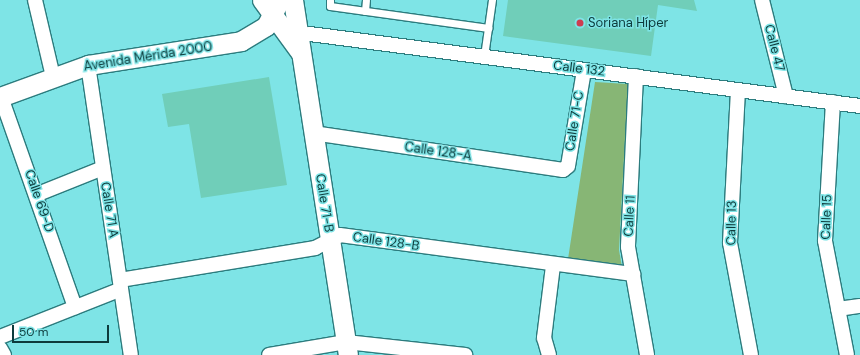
<!DOCTYPE html>
<meta charset="utf-8">
<style>
body{margin:0}
#map{position:relative;width:860px;height:355px;overflow:hidden;background:#7ee4e6;font-family:"DM Sans",sans-serif}
div>[style]{position:absolute}
.green>*{inset:0;background:#87b675}
.building>*{inset:0;background:#70ceb9}
.roads{filter:drop-shadow(1px 0 #2c7c7e) drop-shadow(-1px 0 #2c7c7e) drop-shadow(0 1px #2c7c7e) drop-shadow(0 -1px #2c7c7e)}
.lane>*{height:7px;margin:-3.5px;padding:0 3.5px;transform-origin:3.5px;border-radius:3.5px;background:#fff}
.street>*{height:14px;margin:-7px;padding:0 7px;transform-origin:7px;border-radius:7px;background:#fff}
.secondary>*{height:19px;margin:-9.5px;padding:0 9.5px;transform-origin:9.5px;border-radius:9.5px;background:#fff}
.dots>*{width:11px;height:11px;translate:-50% -50%;box-sizing:border-box;border:2px solid #7ee4e6;border-radius:50%}
span{translate:-50% -50%;white-space:nowrap;text-align:center;line-height:1.15;-webkit-text-stroke:3px #7ee4e6;paint-order:stroke}
.poi-label{font-size:13px;color:#0d3b3c}
.left{translate:0 -50%;text-align:left}
.street-label{font-size:13px;color:#0d3b3c}
.scale{position:absolute;left:12px;top:325px;width:97px;height:18px;box-sizing:border-box;border:2px solid #0d3b3c;border-top:0;padding-left:5px;font-size:12px;line-height:14px;white-space:nowrap;color:#0d3b3c;-webkit-text-stroke:3px #7ee4e6;paint-order:stroke}
</style>
<div id="map">
<div class="green">
<div style="clip-path:polygon(595px 82px,628px 84px,619px 250px,622px 267px,568px 259px)"></div>
</div>
<div class="building">
<div style="clip-path:polygon(508px 0,694px 0,697px 11px,658px 5px,651px 56px,503px 36px)"></div>
<div style="clip-path:polygon(269px 77px,287px 185px,201px 198px,189px 124px,168px 127px,162px 94px)"></div>
</div>
<div class="roads">
<div class="lane">
<div style="left:330px;top:0;width:6px;rotate:90deg"></div>
<div style="left:330px;top:6px;width:160px;rotate:7.9deg"></div>
<div style="left:365px;top:11px;width:11px;rotate:-85deg"></div>
<div style="left:484px;top:56px;width:57px;rotate:-81.9deg"></div>
</div>
<div class="street">
<div style="left:35px;top:0;width:79px;rotate:76.8deg"></div>
<div style="left:762px;top:0;width:99px;rotate:76deg"></div>
<div style="left:298px;top:35px;width:12px;rotate:-5deg"></div>
<div style="left:310px;top:34px;width:555px;rotate:7.46deg"></div>
<div style="left:88px;top:65px;width:293px;rotate:81.6deg"></div>
<div style="left:636px;top:76px;width:171px;rotate:92.7deg"></div>
<div style="left:628px;top:247px;width:110px;rotate:80deg"></div>
<div style="left:738px;top:90px;width:153px;rotate:93deg"></div>
<div style="left:730px;top:243px;width:114px;rotate:79.4deg"></div>
<div style="left:1px;top:97px;width:223px;rotate:70.6deg"></div>
<div style="left:833px;top:102px;width:139px;rotate:93.3deg"></div>
<div style="left:825px;top:241px;width:116px;rotate:79.1deg"></div>
<div style="left:313px;top:133px;width:253px;rotate:8.4deg"></div>
<div style="left:563px;top:170px;width:6px;rotate:-39deg"></div>
<div style="left:568px;top:166px;width:97px;rotate:-80.5deg"></div>
<div style="left:38px;top:194px;width:70px;rotate:-21.8deg"></div>
<div style="left:120px;top:280px;width:198px;rotate:-9.3deg"></div>
<div style="left:315px;top:248px;width:28px;rotate:-27deg"></div>
<div style="left:340px;top:235px;width:296px;rotate:7.6deg"></div>
<div style="left:838px;top:309px;width:22px;rotate:-8deg"></div>
<div style="left:0;top:337px;width:130px;rotate:-21.6deg"></div>
<div style="left:0;top:348px;width:8px;rotate:60deg"></div>
<div style="left:269px;top:355px;width:78px;rotate:-9.6deg"></div>
<div style="left:346px;top:342px;width:120px;rotate:6.2deg"></div>
<div style="left:549px;top:355px;width:18px;rotate:-106deg"></div>
<div style="left:544px;top:338px;width:73px;rotate:-82.9deg"></div>
</div>
<div class="secondary">
<div style="left:262px;top:0;width:64px;rotate:53.8deg"></div>
<div style="left:293px;top:0;width:359px;rotate:81.2deg"></div>
<div style="left:0;top:97px;width:94px;rotate:-20deg"></div>
<div style="left:88px;top:65px;width:155px;rotate:-8.9deg"></div>
<div style="left:241px;top:41px;width:29px;rotate:-31deg"></div>
<div style="left:266px;top:26px;width:30px;rotate:-62deg"></div>
</div>
</div>
<div class="dots">
<div style="left:580px;top:23px;background:#ce3d50"></div>
</div>
<div class="poi-label">
<span class="left" style="left:588px;top:23px">Soriana Híper</span>
</div>
<div class="street-label">
<span style="left:774px;top:48px;rotate:76deg">Calle 47</span>
<span style="left:148px;top:57px;rotate:-9deg">Avenida Mérida 2000</span>
<span style="left:579px;top:69px;rotate:7deg">Calle 132</span>
<span style="left:575px;top:121px;rotate:-81deg">Calle 71-C</span>
<span style="left:438px;top:152px;rotate:8deg">Calle 128-A</span>
<span style="left:39px;top:201px;rotate:71deg">Calle 69-D</span>
<span style="left:324px;top:203px;rotate:81deg">Calle 71-B</span>
<span style="left:109px;top:210px;rotate:81deg">Calle 71 A</span>
<span style="left:630px;top:216px;rotate:-87deg">Calle 11</span>
<span style="left:827px;top:217px;rotate:-88deg">Calle 15</span>
<span style="left:732px;top:223px;rotate:-89deg">Calle 13</span>
<span style="left:386px;top:242px;rotate:8deg">Calle 128-B</span>
</div>
<div class="scale">50 m</div>
</div>
